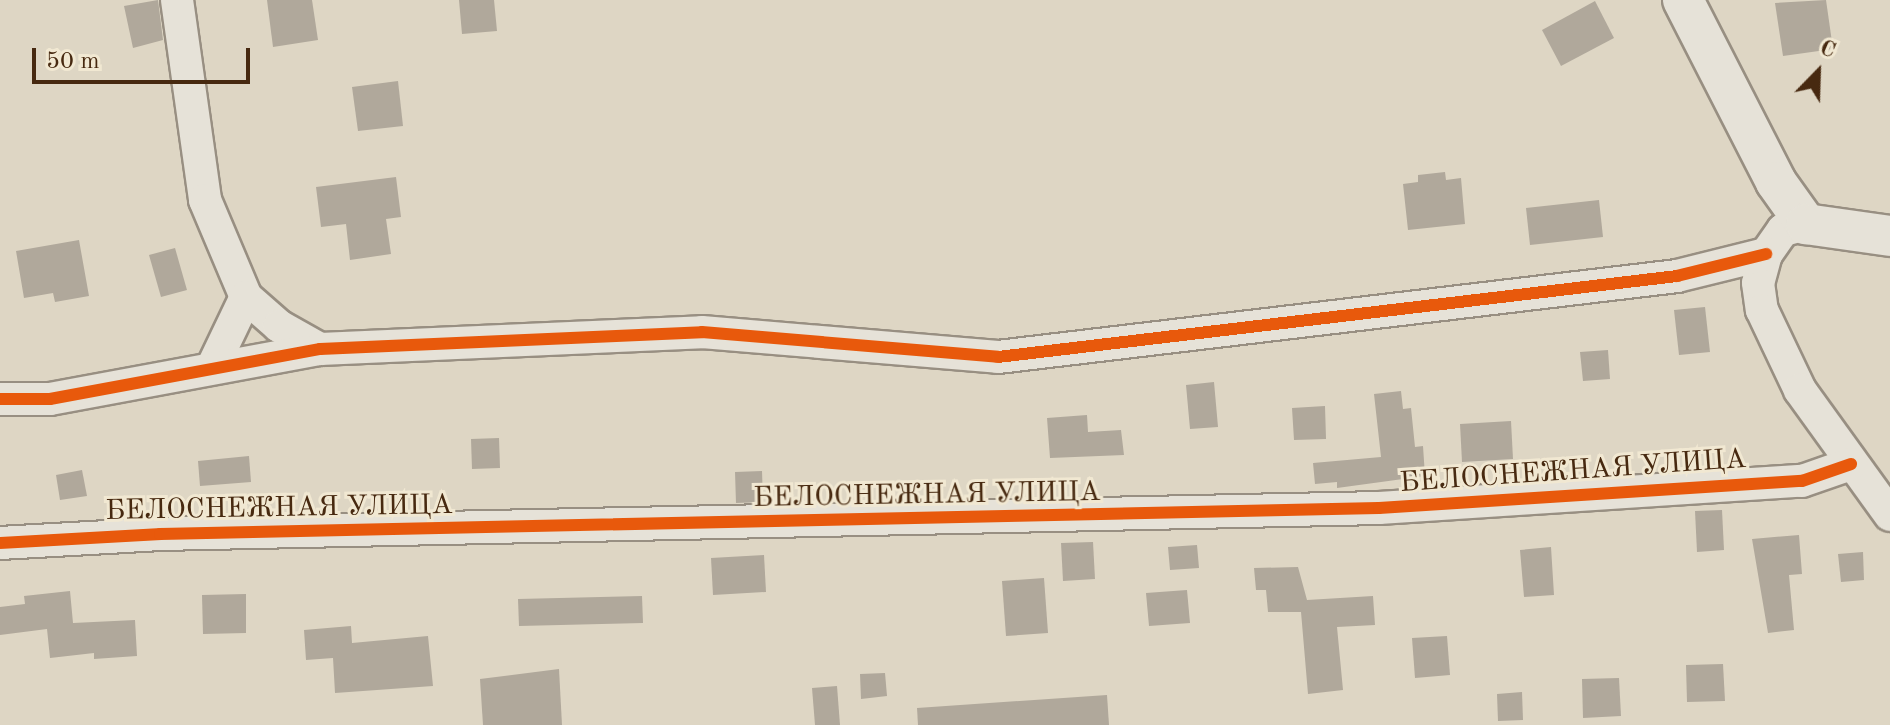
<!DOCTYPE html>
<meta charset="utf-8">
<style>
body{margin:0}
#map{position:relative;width:1890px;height:725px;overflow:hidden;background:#ded6c4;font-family:"Old Standard TT",serif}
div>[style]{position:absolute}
.building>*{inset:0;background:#b0a89b}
.roads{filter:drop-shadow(2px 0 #988f82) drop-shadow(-2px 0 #988f82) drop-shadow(0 2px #988f82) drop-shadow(0 -2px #988f82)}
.minor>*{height:32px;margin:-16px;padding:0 16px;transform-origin:16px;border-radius:16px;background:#e6e2d8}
.tertiary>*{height:40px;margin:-20px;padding:0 20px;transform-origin:20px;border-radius:20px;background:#e6e2d8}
.cycleway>*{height:12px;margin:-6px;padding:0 6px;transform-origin:6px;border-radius:6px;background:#e8590c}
span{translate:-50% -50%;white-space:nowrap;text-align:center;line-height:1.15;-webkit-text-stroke:6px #f1e8d2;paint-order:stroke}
.street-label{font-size:28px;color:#472910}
.north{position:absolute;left:1778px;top:32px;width:80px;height:80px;-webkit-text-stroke:6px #f1e8d2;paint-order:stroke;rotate:23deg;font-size:22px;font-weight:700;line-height:32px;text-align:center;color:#472910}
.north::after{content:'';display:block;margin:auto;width:28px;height:36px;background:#472910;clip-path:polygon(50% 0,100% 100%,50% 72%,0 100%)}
.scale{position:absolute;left:32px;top:48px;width:218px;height:36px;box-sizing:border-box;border:4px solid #472910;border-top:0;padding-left:10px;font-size:24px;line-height:28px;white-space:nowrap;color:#472910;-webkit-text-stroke:6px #f1e8d2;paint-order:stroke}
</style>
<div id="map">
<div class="building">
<div style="clip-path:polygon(158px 0,163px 40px,133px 48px,124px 6px)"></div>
<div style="clip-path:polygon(267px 0,312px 0,318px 40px,273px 47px)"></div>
<div style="clip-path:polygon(459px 0,494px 0,497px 31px,462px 34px)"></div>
<div style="clip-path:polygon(1826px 0,1833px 49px,1783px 56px,1775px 3px)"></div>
<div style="clip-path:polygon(1595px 1px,1614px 38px,1561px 66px,1542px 30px)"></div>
<div style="clip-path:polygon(398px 81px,403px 126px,358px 131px,352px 87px)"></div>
<div style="clip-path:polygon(1445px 172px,1446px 180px,1461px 178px,1465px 224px,1408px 230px,1403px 184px,1418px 182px,1418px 175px)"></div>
<div style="clip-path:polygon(396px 177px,401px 217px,386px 219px,391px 254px,350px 260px,346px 224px,321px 227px,316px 187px)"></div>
<div style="clip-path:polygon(1599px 200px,1603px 237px,1530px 245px,1526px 208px)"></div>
<div style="clip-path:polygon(79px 240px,89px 296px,55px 302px,53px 293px,24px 298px,16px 251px)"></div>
<div style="clip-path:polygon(175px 248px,187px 290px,161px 297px,149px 255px)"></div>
<div style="clip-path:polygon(1705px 307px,1710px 352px,1679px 355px,1674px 310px)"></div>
<div style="clip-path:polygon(1608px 350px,1610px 379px,1583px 381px,1580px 352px)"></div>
<div style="clip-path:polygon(1214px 382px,1218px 427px,1190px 429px,1186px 385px)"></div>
<div style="clip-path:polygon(1401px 391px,1403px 409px,1411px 408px,1415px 447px,1423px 446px,1425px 476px,1337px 488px,1337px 482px,1315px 484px,1313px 463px,1381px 457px,1374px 394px)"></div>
<div style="clip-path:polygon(1325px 406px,1326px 439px,1294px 440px,1292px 408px)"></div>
<div style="clip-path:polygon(1087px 415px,1088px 432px,1121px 430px,1124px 455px,1050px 458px,1047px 418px)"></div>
<div style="clip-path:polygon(1511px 421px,1513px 459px,1462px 462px,1460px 424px)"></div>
<div style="clip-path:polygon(499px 438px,500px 468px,472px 469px,471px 439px)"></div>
<div style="clip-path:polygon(249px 456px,251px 482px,200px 486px,198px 461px)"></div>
<div style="clip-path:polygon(82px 470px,87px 496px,60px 500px,56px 475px)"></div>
<div style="clip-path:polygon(762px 471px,763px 502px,736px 503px,735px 472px)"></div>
<div style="clip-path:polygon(1722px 510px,1724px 550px,1697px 552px,1695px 511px)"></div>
<div style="clip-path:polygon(1799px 535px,1802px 574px,1789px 575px,1794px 630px,1768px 633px,1752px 539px)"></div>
<div style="clip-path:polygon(1093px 542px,1095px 579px,1063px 581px,1061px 543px)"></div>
<div style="clip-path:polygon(1197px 545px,1199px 568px,1170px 570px,1168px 547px)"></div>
<div style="clip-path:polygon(1551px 547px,1554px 595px,1524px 597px,1520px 550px)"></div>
<div style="clip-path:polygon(1863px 552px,1864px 580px,1841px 582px,1838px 554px)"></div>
<div style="clip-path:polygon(764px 555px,766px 592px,713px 595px,711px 558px)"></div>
<div style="clip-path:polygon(1298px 567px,1307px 600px,1373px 596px,1375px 625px,1337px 627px,1343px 690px,1308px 694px,1301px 612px,1268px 612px,1266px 590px,1256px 590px,1254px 568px)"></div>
<div style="clip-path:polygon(1044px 578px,1048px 633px,1006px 636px,1002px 581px)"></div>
<div style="clip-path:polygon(1187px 590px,1190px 623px,1149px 626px,1146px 593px)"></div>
<div style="clip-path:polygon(70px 591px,73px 623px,135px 620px,137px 656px,94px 659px,94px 653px,50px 658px,47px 629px,0 635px,0 607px,25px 604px,24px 596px)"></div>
<div style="clip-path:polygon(246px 594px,246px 633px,203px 634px,202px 595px)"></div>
<div style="clip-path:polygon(642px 596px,643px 623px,519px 626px,518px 599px)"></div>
<div style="clip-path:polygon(351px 626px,352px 643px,428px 636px,433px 686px,335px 693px,333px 658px,306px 660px,304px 630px)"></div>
<div style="clip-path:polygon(1447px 636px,1450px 675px,1415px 678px,1412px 638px)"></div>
<div style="clip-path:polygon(1723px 664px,1725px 701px,1687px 702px,1686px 665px)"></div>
<div style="clip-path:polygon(559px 669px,562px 725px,483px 725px,480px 679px)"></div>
<div style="clip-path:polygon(885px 673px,887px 696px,861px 699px,860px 674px)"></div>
<div style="clip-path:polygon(1619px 678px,1621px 716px,1583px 718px,1582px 679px)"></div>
<div style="clip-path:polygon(837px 686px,840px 725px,815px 725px,812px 688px)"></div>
<div style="clip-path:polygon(1522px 692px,1523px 720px,1498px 721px,1497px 694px)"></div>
<div style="clip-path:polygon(1107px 695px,1109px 725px,918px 725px,917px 708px)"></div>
</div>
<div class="roads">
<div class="minor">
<div style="left:177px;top:0;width:202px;rotate:82deg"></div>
<div style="left:205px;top:200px;width:105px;rotate:67.1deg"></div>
<div style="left:246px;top:297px;width:79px;rotate:115.6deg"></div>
<div style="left:1806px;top:224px;width:24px;rotate:165deg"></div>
<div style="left:1783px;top:230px;width:29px;rotate:125deg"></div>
<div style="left:1766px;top:254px;width:30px;rotate:105deg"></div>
<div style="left:1758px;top:283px;width:27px;rotate:82deg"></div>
<div style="left:1762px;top:310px;width:89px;rotate:64.6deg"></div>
<div style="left:1800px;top:390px;width:154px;rotate:54.2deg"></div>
<div style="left:246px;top:297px;width:44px;rotate:41.3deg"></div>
<div style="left:279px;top:326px;width:47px;rotate:29.3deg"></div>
<div style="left:0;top:399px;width:50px"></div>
<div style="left:50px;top:399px;width:275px;rotate:-10.5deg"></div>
<div style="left:320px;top:349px;width:382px;rotate:-2.5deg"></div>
<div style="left:702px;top:332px;width:297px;rotate:4.8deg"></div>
<div style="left:998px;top:357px;width:684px;rotate:-6.8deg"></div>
<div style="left:1677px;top:276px;width:92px;rotate:-13.9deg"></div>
<div style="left:0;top:543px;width:160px;rotate:-3.2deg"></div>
<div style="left:160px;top:534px;width:1219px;rotate:-1.22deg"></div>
<div style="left:1379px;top:508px;width:424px;rotate:-3.7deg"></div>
<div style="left:1802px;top:481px;width:52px;rotate:-19.1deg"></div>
</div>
<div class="tertiary">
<div style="left:1683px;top:0;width:204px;rotate:62.9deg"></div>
<div style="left:1776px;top:182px;width:52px;rotate:54.5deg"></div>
<div style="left:1806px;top:224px;width:85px;rotate:8.1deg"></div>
</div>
</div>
<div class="cycleway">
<div style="left:0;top:399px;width:50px"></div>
<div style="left:50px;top:399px;width:275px;rotate:-10.5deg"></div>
<div style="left:320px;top:349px;width:382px;rotate:-2.5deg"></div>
<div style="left:702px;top:332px;width:297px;rotate:4.8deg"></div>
<div style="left:998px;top:357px;width:684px;rotate:-6.8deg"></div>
<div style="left:1677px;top:276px;width:92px;rotate:-13.9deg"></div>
<div style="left:0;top:543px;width:160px;rotate:-3.2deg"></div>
<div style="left:160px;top:534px;width:1219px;rotate:-1.22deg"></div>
<div style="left:1379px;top:508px;width:424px;rotate:-3.7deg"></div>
<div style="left:1802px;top:481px;width:52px;rotate:-19.1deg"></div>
</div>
<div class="street-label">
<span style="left:1573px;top:472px;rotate:-4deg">БЕЛОСНЕЖНАЯ УЛИЦА</span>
<span style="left:927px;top:496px;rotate:-1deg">БЕЛОСНЕЖНАЯ УЛИЦА</span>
<span style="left:279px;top:509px;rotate:-1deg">БЕЛОСНЕЖНАЯ УЛИЦА</span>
</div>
<div class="north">С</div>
<div class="scale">50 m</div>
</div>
